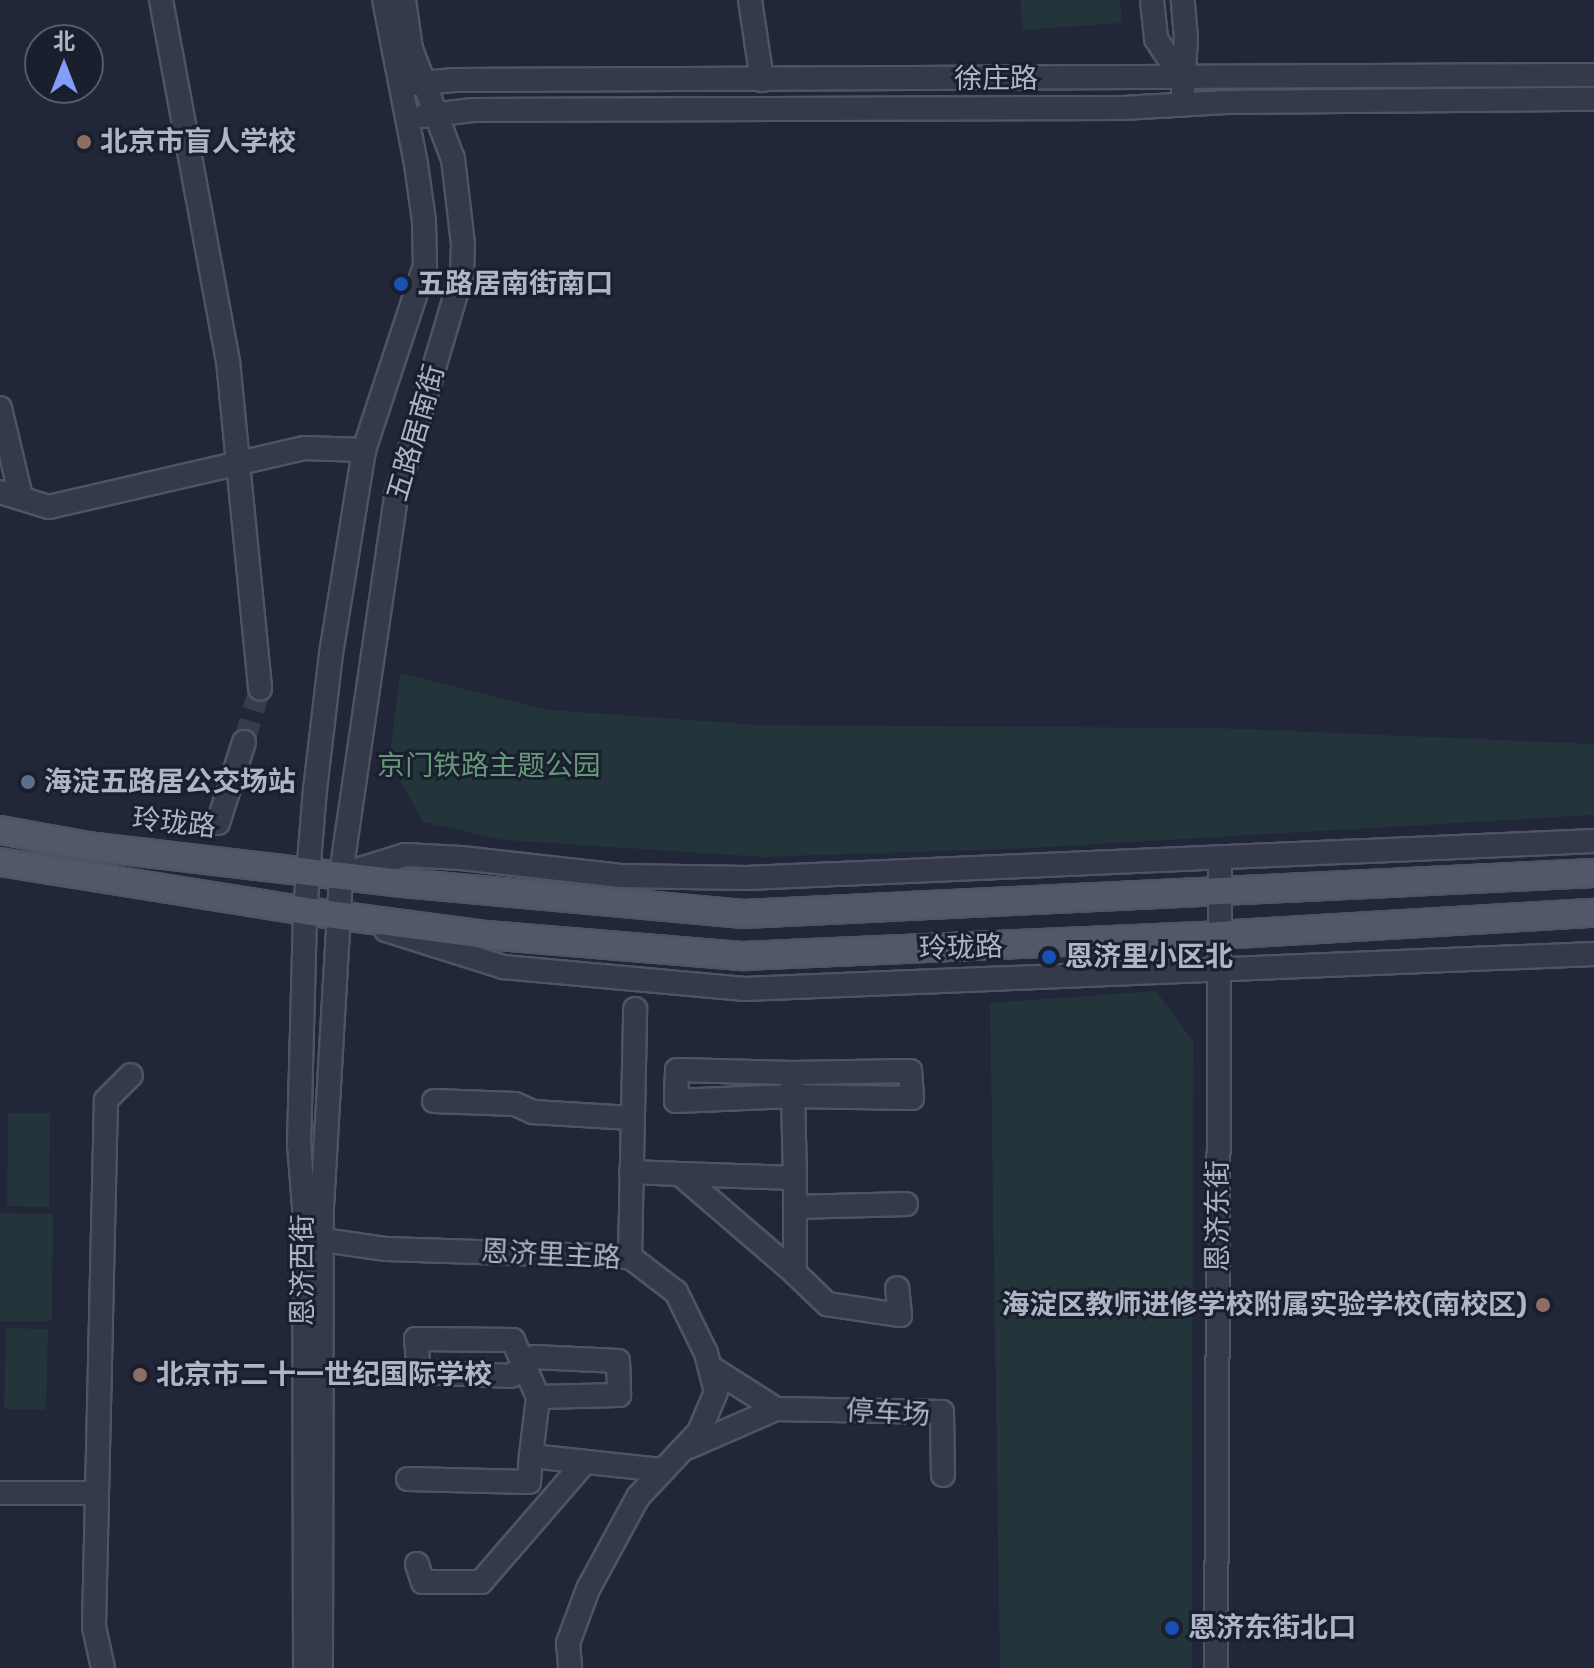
<!DOCTYPE html>
<meta charset="utf-8">
<style>
body{margin:0}
#map{position:relative;width:1594px;height:1668px;overflow:hidden;background:#212739;font-family:Rubik,"Noto Sans SC",sans-serif}
div>[style]{position:absolute}
.green>*{inset:0;background:#23343a}
.minor-tunnel>*{height:22px;margin-top:-11px;transform-origin:0;background:repeating-linear-gradient(90deg,#363c4e 0 22px,transparent 0 33px)}
.roads{filter:drop-shadow(2px 0 #4f5464) drop-shadow(-2px 0 #4f5464) drop-shadow(0 2px #4f5464) drop-shadow(0 -2px #4f5464)}
.minor>*{height:22px;margin:-11px;padding:0 11px;transform-origin:11px;border-radius:11px;background:#343a4a}
.major>*{height:26px;margin:-13px;padding:0 13px;transform-origin:13px;border-radius:13px;background:#52586a}
.dots>*{width:22px;height:22px;translate:-50% -50%;box-sizing:border-box;border:4px solid #1a1f2e;border-radius:50%}
span{translate:-50% -50%;white-space:nowrap;text-align:center;line-height:1.15;-webkit-text-stroke:6px #1a1f2e;paint-order:stroke}
.street-label{font-size:28px;color:#afb4c6}
.poi-label{font-size:28px;color:#afb4c6;font-weight:700}
.left{translate:0 -50%;text-align:left}
.right{translate:-100% -50%;text-align:right}
.park-label{font-size:28px;color:#669779}
.north{position:absolute;left:24px;top:24px;width:80px;height:80px;box-sizing:border-box;background:#1a1f2e;border:2px solid #565b6b;border-radius:50%;rotate:0deg;font-size:22px;font-weight:700;line-height:32px;text-align:center;color:#afb4c6}
.north::after{content:'';display:block;margin:auto;width:28px;height:36px;background:#819cf9;clip-path:polygon(50% 0,100% 100%,50% 72%,0 100%)}
</style>
<div id="map">
<div class="green">
<div style="clip-path:polygon(1020px 0,1120px 0,1122px 23px,1023px 30px)"></div>
<div style="clip-path:polygon(400px 673px,549px 710px,762px 725px,1216px 728px,1594px 744px,1594px 815px,1031px 848px,762px 857px,503px 840px,423px 822px,389px 760px)"></div>
<div style="clip-path:polygon(1156px 991px,1193px 1041px,1192px 1668px,1000px 1668px,990px 1003px)"></div>
<div style="clip-path:polygon(8px 1113px,50px 1113px,49px 1207px,7px 1206px)"></div>
<div style="clip-path:polygon(0 1213px,53px 1214px,52px 1321px,0 1321px)"></div>
<div style="clip-path:polygon(6px 1328px,48px 1329px,46px 1410px,4px 1409px)"></div>
</div>
<div class="minor-tunnel">
<div style="left:244px;top:742px;width:56px;rotate:-73.5deg"></div>
</div>
<div class="roads">
<div class="minor">
<div style="left:161px;top:0;width:367px;rotate:79.5deg"></div>
<div style="left:228px;top:361px;width:329px;rotate:84.4deg"></div>
<div style="left:750px;top:0;width:81px;rotate:81.5deg"></div>
<div style="left:1152px;top:0;width:39px;rotate:84deg"></div>
<div style="left:1156px;top:39px;width:47px;rotate:56.3deg"></div>
<div style="left:411px;top:84px;width:44px;rotate:-5.2deg"></div>
<div style="left:455px;top:80px;width:1139px;rotate:-0.25deg"></div>
<div style="left:1183px;top:91px;width:53px;rotate:-86.8deg"></div>
<div style="left:1186px;top:38px;width:38px;rotate:-95deg"></div>
<div style="left:424px;top:116px;width:49px;rotate:-7deg"></div>
<div style="left:473px;top:110px;width:650px;rotate:-0.18deg"></div>
<div style="left:1123px;top:108px;width:104px;rotate:-3.3deg"></div>
<div style="left:1227px;top:102px;width:367px;rotate:-0.5deg"></div>
<div style="left:0;top:408px;width:91px;rotate:76.7deg"></div>
<div style="left:0;top:492px;width:51px;rotate:17deg"></div>
<div style="left:49px;top:507px;width:262px;rotate:-13deg"></div>
<div style="left:304px;top:448px;width:60px;rotate:1.9deg"></div>
<div style="left:218px;top:823px;width:85px;rotate:-72.2deg"></div>
<div style="left:344px;top:874px;width:64px;rotate:-17.3deg"></div>
<div style="left:405px;top:855px;width:56px;rotate:3.1deg"></div>
<div style="left:461px;top:858px;width:161px;rotate:6.4deg"></div>
<div style="left:621px;top:876px;width:126px;rotate:0.9deg"></div>
<div style="left:747px;top:878px;width:848px;rotate:-2.5deg"></div>
<div style="left:386px;top:930px;width:123px;rotate:17.5deg"></div>
<div style="left:503px;top:967px;width:243px;rotate:5.2deg"></div>
<div style="left:745px;top:989px;width:850px;rotate:-2.36deg"></div>
<div style="left:792px;top:1073px;width:115px;rotate:-178.5deg"></div>
<div style="left:677px;top:1070px;width:31px;rotate:92deg"></div>
<div style="left:676px;top:1101px;width:117px;rotate:-2.4deg"></div>
<div style="left:793px;top:1096px;width:119px;rotate:1deg"></div>
<div style="left:912px;top:1098px;width:27px;rotate:-94deg"></div>
<div style="left:910px;top:1071px;width:118px;rotate:179deg"></div>
<div style="left:792px;top:1073px;width:23px;rotate:88deg"></div>
<div style="left:793px;top:1096px;width:82px;rotate:88.6deg"></div>
<div style="left:434px;top:1101px;width:81px;rotate:2.1deg"></div>
<div style="left:515px;top:1104px;width:20px;rotate:24deg"></div>
<div style="left:533px;top:1112px;width:98px;rotate:3.5deg"></div>
<div style="left:631px;top:1172px;width:49px;rotate:2.3deg"></div>
<div style="left:680px;top:1174px;width:115px;rotate:2deg"></div>
<div style="left:795px;top:1178px;width:95px;rotate:90deg"></div>
<div style="left:795px;top:1273px;width:152px;rotate:-139.3deg"></div>
<div style="left:795px;top:1207px;width:111px;rotate:-1.5deg"></div>
<div style="left:323px;top:1240px;width:64px;rotate:8.1deg"></div>
<div style="left:386px;top:1249px;width:244px;rotate:1.9deg"></div>
<div style="left:630px;top:1257px;width:58px;rotate:37.3deg"></div>
<div style="left:676px;top:1292px;width:68px;rotate:63.8deg"></div>
<div style="left:706px;top:1353px;width:40px;rotate:75.6deg"></div>
<div style="left:716px;top:1392px;width:43px;rotate:113deg"></div>
<div style="left:699px;top:1432px;width:89px;rotate:133.2deg"></div>
<div style="left:638px;top:1497px;width:105px;rotate:118.5deg"></div>
<div style="left:588px;top:1589px;width:58px;rotate:110.3deg"></div>
<div style="left:568px;top:1643px;width:25px;rotate:85deg"></div>
<div style="left:630px;top:1257px;width:248px;rotate:-88.8deg"></div>
<div style="left:795px;top:1273px;width:45px;rotate:44.1deg"></div>
<div style="left:827px;top:1304px;width:74px;rotate:8.6deg"></div>
<div style="left:900px;top:1315px;width:27px;rotate:-96deg"></div>
<div style="left:538px;top:1397px;width:34px;rotate:-114deg"></div>
<div style="left:524px;top:1366px;width:28px;rotate:-113deg"></div>
<div style="left:513px;top:1340px;width:97px;rotate:-179.4deg"></div>
<div style="left:416px;top:1339px;width:33px;rotate:85deg"></div>
<div style="left:419px;top:1372px;width:92px;rotate:2.5deg"></div>
<div style="left:511px;top:1376px;width:16px;rotate:-38deg"></div>
<div style="left:524px;top:1366px;width:13px;rotate:-42deg"></div>
<div style="left:534px;top:1357px;width:84px;rotate:2.7deg"></div>
<div style="left:618px;top:1361px;width:34px;rotate:88deg"></div>
<div style="left:619px;top:1395px;width:81px;rotate:178.6deg"></div>
<div style="left:538px;top:1397px;width:59px;rotate:96.8deg"></div>
<div style="left:531px;top:1456px;width:133px;rotate:6.1deg"></div>
<div style="left:776px;top:1409px;width:166px;rotate:1deg"></div>
<div style="left:942px;top:1412px;width:63px;rotate:89.1deg"></div>
<div style="left:689px;top:1447px;width:95px;rotate:-23.6deg"></div>
<div style="left:776px;top:1409px;width:78px;rotate:-147.5deg"></div>
<div style="left:408px;top:1479px;width:121px;rotate:1.4deg"></div>
<div style="left:529px;top:1482px;width:26px;rotate:-86deg"></div>
<div style="left:0;top:1493px;width:97px"></div>
<div style="left:417px;top:1564px;width:19px;rotate:72deg"></div>
<div style="left:423px;top:1582px;width:58px"></div>
<div style="left:481px;top:1582px;width:159px;rotate:-49.1deg"></div>
<div style="left:103px;top:1668px;width:42px;rotate:-102.4deg"></div>
<div style="left:94px;top:1627px;width:527px;rotate:-88.7deg"></div>
<div style="left:106px;top:1100px;width:35px;rotate:-45deg"></div>
<div style="left:305px;top:1668px;width:461px;rotate:-90.1deg"></div>
<div style="left:304px;top:1207px;width:63px;rotate:-94.5deg"></div>
<div style="left:299px;top:1144px;width:233px;rotate:-88.5deg"></div>
<div style="left:305px;top:911px;width:121px;rotate:-85.3deg"></div>
<div style="left:315px;top:790px;width:137px;rotate:-83.3deg"></div>
<div style="left:331px;top:654px;width:207px;rotate:-80.8deg"></div>
<div style="left:364px;top:450px;width:194px;rotate:-71.7deg"></div>
<div style="left:425px;top:266px;width:45px;rotate:-91.3deg"></div>
<div style="left:424px;top:221px;width:58px;rotate:-98deg"></div>
<div style="left:416px;top:164px;width:167px;rotate:-101deg"></div>
<div style="left:321px;top:1668px;width:461px;rotate:-89.9deg"></div>
<div style="left:322px;top:1207px;width:334px;rotate:-86.7deg"></div>
<div style="left:341px;top:874px;width:382px;rotate:-81.7deg"></div>
<div style="left:396px;top:496px;width:233px;rotate:-73.5deg"></div>
<div style="left:462px;top:273px;width:29px;rotate:-88deg"></div>
<div style="left:463px;top:244px;width:86px;rotate:-96.7deg"></div>
<div style="left:453px;top:159px;width:118px;rotate:-110.9deg"></div>
<div style="left:411px;top:49px;width:49px;rotate:-98.1deg"></div>
<div style="left:1216px;top:1668px;width:808px;rotate:-89.72deg"></div>
</div>
<div class="major">
<div style="left:0;top:830px;width:88px;rotate:10.4deg"></div>
<div style="left:87px;top:846px;width:318px;rotate:6.7deg"></div>
<div style="left:403px;top:883px;width:342px;rotate:5.2deg"></div>
<div style="left:744px;top:914px;width:851px;rotate:-2.76deg"></div>
<div style="left:0;top:862px;width:309px;rotate:9.1deg"></div>
<div style="left:305px;top:911px;width:183px;rotate:7.6deg"></div>
<div style="left:486px;top:935px;width:259px;rotate:4.7deg"></div>
<div style="left:744px;top:956px;width:475px;rotate:-2.5deg"></div>
<div style="left:1219px;top:935px;width:376px;rotate:-3.4deg"></div>
</div>
</div>
<div class="dots">
<div style="left:84px;top:142px;background:#8d6e63"></div>
<div style="left:401px;top:284px;background:#1a4fb4"></div>
<div style="left:28px;top:782px;background:#5c6f8a"></div>
<div style="left:1049px;top:957px;background:#1a4fb4"></div>
<div style="left:1543px;top:1305px;background:#8d6e63"></div>
<div style="left:140px;top:1375px;background:#8d6e63"></div>
<div style="left:1172px;top:1628px;background:#1a4fb4"></div>
</div>
<div class="street-label">
<span style="left:996px;top:79px">徐庄路</span>
<span style="left:416px;top:433px;rotate:-74deg">五路居南街</span>
<span style="left:174px;top:823px;rotate:6deg">玲珑路</span>
<span style="left:961px;top:948px;rotate:-2deg">玲珑路</span>
<span style="left:1218px;top:1216px;rotate:-90deg">恩济东街</span>
<span style="left:551px;top:1255px;rotate:3deg">恩济里主路</span>
<span style="left:303px;top:1270px;rotate:-90deg">恩济西街</span>
<span style="left:888px;top:1413px;rotate:3deg">停车场</span>
</div>
<div class="poi-label">
<span class="left" style="left:100px;top:142px">北京市盲人学校</span>
<span class="left" style="left:417px;top:284px">五路居南街南口</span>
<span class="left" style="left:44px;top:782px">海淀五路居公交场站</span>
<span class="left" style="left:1065px;top:957px">恩济里小区北</span>
<span class="right" style="left:1527px;top:1305px">海淀区教师进修学校附属实验学校(南校区)</span>
<span class="left" style="left:156px;top:1375px">北京市二十一世纪国际学校</span>
<span class="left" style="left:1188px;top:1628px">恩济东街北口</span>
</div>
<div class="park-label">
<span style="left:489px;top:766px">京门铁路主题公园</span>
</div>
<div class="north">北</div>
</div>
